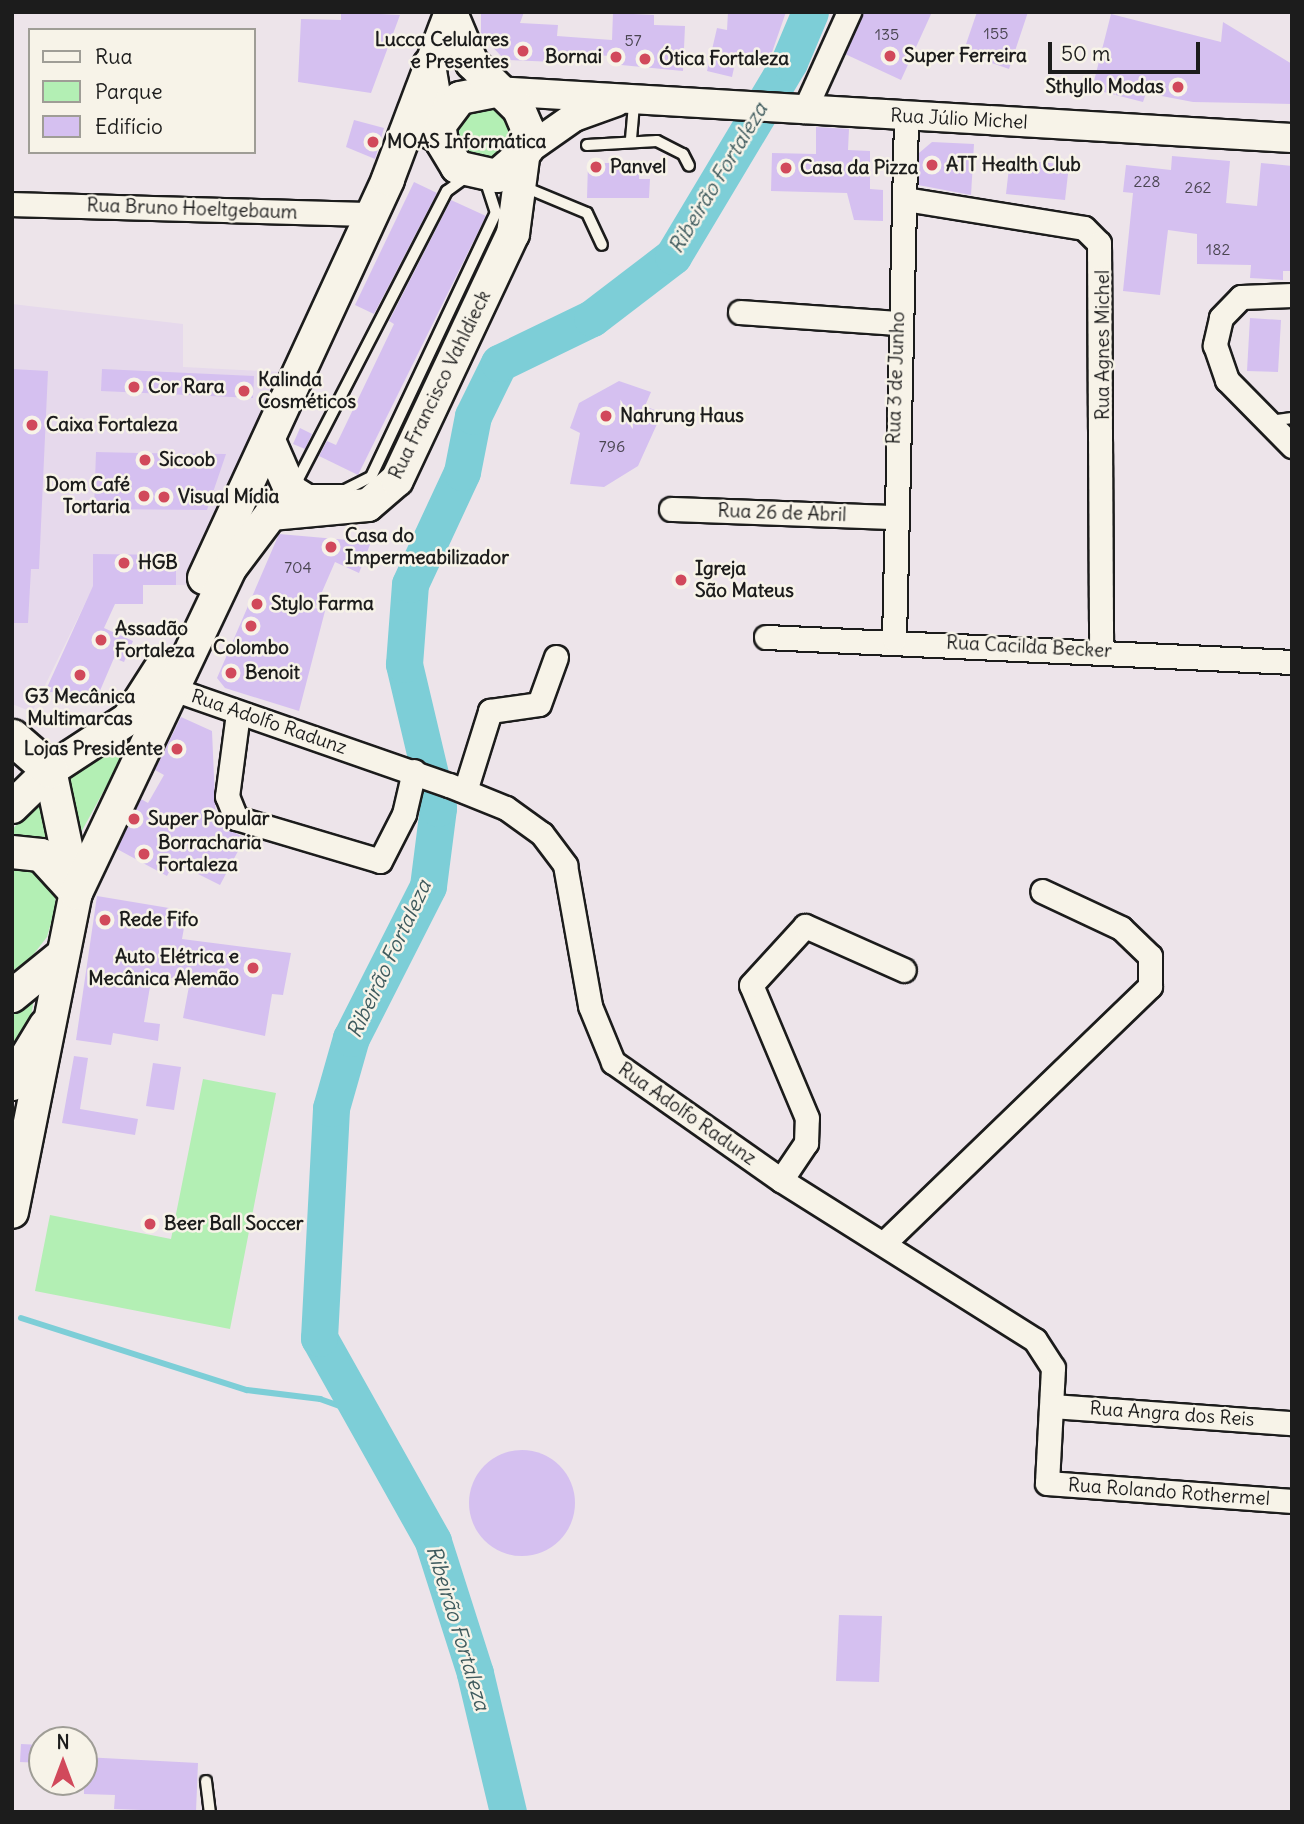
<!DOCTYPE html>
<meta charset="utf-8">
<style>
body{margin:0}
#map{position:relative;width:1304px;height:1824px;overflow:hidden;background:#ede4ea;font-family:Delius,sans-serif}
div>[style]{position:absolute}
.built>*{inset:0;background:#e6d9ec}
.green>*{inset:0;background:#b3efb4}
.round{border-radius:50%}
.stream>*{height:6px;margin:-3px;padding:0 3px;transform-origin:3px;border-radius:3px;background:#7dced7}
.river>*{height:37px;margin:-18.5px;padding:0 18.5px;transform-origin:18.5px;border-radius:18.5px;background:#7dced7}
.building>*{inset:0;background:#d5c0f0}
.roads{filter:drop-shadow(2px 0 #1c1c1c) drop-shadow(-2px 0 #1c1c1c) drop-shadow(0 2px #1c1c1c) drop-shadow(0 -2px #1c1c1c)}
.service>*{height:10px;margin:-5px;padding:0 5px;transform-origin:5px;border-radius:5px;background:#f7f3e8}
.minor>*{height:23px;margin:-11.5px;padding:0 11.5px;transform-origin:11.5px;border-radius:11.5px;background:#f7f3e8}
.tertiary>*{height:28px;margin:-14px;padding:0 14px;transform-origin:14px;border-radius:14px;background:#f7f3e8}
.secondary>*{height:32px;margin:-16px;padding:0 16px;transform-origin:16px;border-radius:16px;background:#f7f3e8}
.primary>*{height:35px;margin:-17.5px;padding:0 17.5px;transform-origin:17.5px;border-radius:17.5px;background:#f7f3e8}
.dots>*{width:19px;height:19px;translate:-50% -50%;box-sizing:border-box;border:4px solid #f7f3e8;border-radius:50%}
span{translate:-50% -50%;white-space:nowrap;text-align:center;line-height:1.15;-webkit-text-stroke:5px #f7f3e8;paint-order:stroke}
.number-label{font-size:16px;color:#4a4551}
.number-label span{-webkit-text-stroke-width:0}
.poi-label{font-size:19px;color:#1c1c1c;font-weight:700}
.right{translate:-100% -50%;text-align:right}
.left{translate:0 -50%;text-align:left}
.street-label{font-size:19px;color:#1c1c1c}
.water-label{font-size:21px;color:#3e5a5d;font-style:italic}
.frame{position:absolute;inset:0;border:14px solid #1c1c1c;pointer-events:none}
.legend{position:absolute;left:28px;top:28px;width:228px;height:126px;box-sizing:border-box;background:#f7f3e8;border:2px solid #9f9d96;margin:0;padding:9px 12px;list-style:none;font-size:21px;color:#1c1c1c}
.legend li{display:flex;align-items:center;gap:14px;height:35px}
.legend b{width:35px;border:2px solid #9f9d96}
.north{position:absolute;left:28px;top:1726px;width:70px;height:70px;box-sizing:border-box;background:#f7f3e8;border:2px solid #9f9d96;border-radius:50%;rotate:0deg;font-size:19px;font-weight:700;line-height:28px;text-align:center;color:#1c1c1c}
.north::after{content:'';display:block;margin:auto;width:24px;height:32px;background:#d1495b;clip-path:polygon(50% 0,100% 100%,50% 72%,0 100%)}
.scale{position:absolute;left:1048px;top:42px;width:152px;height:32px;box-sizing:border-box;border:4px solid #1c1c1c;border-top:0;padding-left:9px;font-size:21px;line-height:24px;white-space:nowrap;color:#1c1c1c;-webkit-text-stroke:5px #f7f3e8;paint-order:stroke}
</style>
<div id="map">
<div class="built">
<div style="clip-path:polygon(12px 304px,183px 324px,183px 367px,281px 372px,186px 585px,94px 585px,32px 712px,12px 704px)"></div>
</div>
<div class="green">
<div class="round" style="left:457px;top:106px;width:56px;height:56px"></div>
<div style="clip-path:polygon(136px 732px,73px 847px,57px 784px)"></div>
<div style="clip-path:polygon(42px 796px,57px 857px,12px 840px,12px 830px)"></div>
<div style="clip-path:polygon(30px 864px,56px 890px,55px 909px,47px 937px,12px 982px,12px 865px)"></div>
<div style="clip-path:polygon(35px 992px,28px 1035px,12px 1059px,12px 1006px)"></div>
<div style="clip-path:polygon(203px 1079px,276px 1093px,230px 1329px,35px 1291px,50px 1215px,171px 1239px)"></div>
</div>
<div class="stream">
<div style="left:21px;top:1318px;width:237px;rotate:17.7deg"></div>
<div style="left:247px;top:1390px;width:74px;rotate:7deg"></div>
<div style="left:320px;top:1399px;width:48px;rotate:19.6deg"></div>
</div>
<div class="river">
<div style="left:508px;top:1812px;width:143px;rotate:-103.4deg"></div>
<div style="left:475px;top:1673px;width:139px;rotate:-107.7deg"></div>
<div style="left:433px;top:1541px;width:233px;rotate:-119.3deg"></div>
<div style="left:319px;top:1338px;width:230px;rotate:-87deg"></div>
<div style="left:331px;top:1108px;width:73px;rotate:-74.1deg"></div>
<div style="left:351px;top:1038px;width:170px;rotate:-63.1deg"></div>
<div style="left:428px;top:886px;width:79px;rotate:-82.7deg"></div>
<div style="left:438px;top:808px;width:148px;rotate:-103.3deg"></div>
<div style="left:404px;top:664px;width:80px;rotate:-85.7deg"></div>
<div style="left:410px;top:584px;width:123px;rotate:-65.1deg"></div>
<div style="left:462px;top:472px;width:57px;rotate:-78.9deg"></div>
<div style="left:473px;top:416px;width:59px;rotate:-63.9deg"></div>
<div style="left:499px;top:363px;width:103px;rotate:-25.8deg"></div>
<div style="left:592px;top:318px;width:102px;rotate:-37.4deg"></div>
<div style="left:673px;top:256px;width:226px;rotate:-59.1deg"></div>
<div style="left:789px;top:62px;width:54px;rotate:-67.2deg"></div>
</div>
<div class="building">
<div style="clip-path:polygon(341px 12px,400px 15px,371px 93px,298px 82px,301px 19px,341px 20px)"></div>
<div style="clip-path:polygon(481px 12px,524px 12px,520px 23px,558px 25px,557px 36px,612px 40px,613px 13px,654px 15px,654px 25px,685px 26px,683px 71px,611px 64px,611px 56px,556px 53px,556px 62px,505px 60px,481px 35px)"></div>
<div style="clip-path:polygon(728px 12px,786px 12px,769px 61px,737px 54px,732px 77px,707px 71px,717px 28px,727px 30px)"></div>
<div style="clip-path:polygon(863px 12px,932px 12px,901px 80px,845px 54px)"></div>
<div style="clip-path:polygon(977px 12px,1028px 12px,1009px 69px,963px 53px)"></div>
<div style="clip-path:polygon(1111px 14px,1221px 42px,1223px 22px,1292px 64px,1292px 104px,1193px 102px,1146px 93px,1143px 102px,1092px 89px)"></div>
<div style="clip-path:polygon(354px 120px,384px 128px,375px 159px,346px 147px)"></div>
<div style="clip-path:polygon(816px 127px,849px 129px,848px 150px,870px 151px,870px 189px,883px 190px,883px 221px,854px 220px,847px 193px,771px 191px,772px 153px,816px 154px)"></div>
<div style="clip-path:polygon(932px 142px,974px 144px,971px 195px,918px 185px,919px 153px)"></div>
<div style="clip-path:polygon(1172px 156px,1230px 161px,1226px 203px,1257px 206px,1261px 163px,1292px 166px,1292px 271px,1283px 271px,1283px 280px,1250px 278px,1251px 265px,1197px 264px,1197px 234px,1168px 230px,1160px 295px,1123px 291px,1133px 193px,1123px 192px,1126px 165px,1171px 170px)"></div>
<div style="clip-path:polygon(1010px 159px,1069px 165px,1065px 200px,1006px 194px)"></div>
<div style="clip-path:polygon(588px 163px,639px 163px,639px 179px,650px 179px,649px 198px,587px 198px)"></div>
<div style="clip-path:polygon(414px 182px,437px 193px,374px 314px,355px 305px)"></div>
<div style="clip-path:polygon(451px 200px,486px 216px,358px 475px,319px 456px,327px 441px,336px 445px,394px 324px,389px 321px)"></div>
<div style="clip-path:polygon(1250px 318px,1281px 320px,1278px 372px,1247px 371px)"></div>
<div style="clip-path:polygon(12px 369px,48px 371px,39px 569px,31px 569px,28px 623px,12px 623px)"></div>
<div style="clip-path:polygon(102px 369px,254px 376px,253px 398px,101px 391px)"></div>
<div style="clip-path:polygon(619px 381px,651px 392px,645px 406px,662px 413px,638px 466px,604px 487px,570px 484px,580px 433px,570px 428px,579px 403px)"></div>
<div style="clip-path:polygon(300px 428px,312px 434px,305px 449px,293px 444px)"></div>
<div style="clip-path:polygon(96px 452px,139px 453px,226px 454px,207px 510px,94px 509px)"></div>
<div style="clip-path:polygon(279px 534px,371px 542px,359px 573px,335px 562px,315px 608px,325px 611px,299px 711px,225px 688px,217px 678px)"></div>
<div style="clip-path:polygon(93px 554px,176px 555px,176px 585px,143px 585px,143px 604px,115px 604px,104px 628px,133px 641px,124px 662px,114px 658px,99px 693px,45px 692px,93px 586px)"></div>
<div style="clip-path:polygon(181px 717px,212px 731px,216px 823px,245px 838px,220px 885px,174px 862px,167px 876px,117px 849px,141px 799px,148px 803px,164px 775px,155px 770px)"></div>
<div style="clip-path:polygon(97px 896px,187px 911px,182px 939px,291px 953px,283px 995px,272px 994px,265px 1036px,183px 1018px,190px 981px,152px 975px,144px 1022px,160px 1024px,158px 1041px,113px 1033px,111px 1045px,76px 1040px)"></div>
<div style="clip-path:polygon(74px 1056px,88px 1058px,80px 1109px,138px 1119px,135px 1135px,62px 1123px)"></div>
<div style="clip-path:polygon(153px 1063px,181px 1067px,174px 1110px,146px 1106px)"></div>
<div class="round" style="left:469px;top:1450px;width:106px;height:106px"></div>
<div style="clip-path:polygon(839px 1615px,882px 1616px,879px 1682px,836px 1681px)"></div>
<div style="clip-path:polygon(21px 1744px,42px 1745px,42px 1763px,20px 1762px)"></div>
<div style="clip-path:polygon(84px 1757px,198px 1763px,196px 1812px,114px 1809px,115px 1795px,84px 1794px)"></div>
</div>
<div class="roads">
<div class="service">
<div style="left:631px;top:139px;width:37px;rotate:-85deg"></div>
<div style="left:587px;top:145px;width:70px;rotate:-3.3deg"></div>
<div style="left:657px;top:141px;width:29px;rotate:27deg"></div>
<div style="left:683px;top:154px;width:13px;rotate:63deg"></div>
<div style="left:522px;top:186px;width:70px;rotate:22.6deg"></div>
<div style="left:587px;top:213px;width:35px;rotate:65deg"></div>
<div style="left:1270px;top:421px;width:22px;rotate:-8deg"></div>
<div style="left:294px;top:487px;width:333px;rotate:-62.7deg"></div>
<div style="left:447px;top:191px;width:26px;rotate:-36deg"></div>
<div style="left:308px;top:490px;width:37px"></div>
<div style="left:345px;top:490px;width:29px;rotate:-27deg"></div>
<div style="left:371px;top:477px;width:292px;rotate:-64.7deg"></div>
<div style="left:496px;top:213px;width:33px;rotate:-108deg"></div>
<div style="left:206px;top:1781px;width:31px;rotate:83deg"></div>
</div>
<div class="minor">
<div style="left:804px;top:111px;width:109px;rotate:-65.6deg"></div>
<div style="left:905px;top:199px;width:181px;rotate:9.2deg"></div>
<div style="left:1084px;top:228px;width:21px;rotate:45deg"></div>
<div style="left:1099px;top:243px;width:408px;rotate:89.7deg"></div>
<div style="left:12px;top:204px;width:361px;rotate:1.6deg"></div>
<div style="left:1292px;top:295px;width:51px;rotate:177.8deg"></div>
<div style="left:1241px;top:297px;width:29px;rotate:134deg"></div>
<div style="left:1221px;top:318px;width:28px;rotate:103deg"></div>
<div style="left:1215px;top:345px;width:37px;rotate:71deg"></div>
<div style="left:1227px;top:380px;width:93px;rotate:45.4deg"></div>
<div style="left:740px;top:312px;width:157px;rotate:4deg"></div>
<div style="left:671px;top:509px;width:222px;rotate:2.1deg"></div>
<div style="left:766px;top:637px;width:527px;rotate:2.72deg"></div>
<div style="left:894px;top:639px;width:522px;rotate:-88.68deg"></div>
<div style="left:173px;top:689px;width:292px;rotate:19.2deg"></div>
<div style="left:449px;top:785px;width:61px;rotate:22deg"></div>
<div style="left:506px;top:808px;width:44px;rotate:35.8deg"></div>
<div style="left:542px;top:834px;width:39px;rotate:53deg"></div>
<div style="left:565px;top:865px;width:143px;rotate:79.9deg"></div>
<div style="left:590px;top:1006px;width:61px;rotate:67.7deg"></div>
<div style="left:613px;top:1062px;width:205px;rotate:35.1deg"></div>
<div style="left:781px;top:1180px;width:300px;rotate:32.2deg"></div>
<div style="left:1035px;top:1340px;width:33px;rotate:57deg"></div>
<div style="left:1053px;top:1368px;width:115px;rotate:93deg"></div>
<div style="left:1047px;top:1483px;width:246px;rotate:4.2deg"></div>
<div style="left:238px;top:713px;width:84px;rotate:97.5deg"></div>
<div style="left:227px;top:796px;width:24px;rotate:68deg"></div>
<div style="left:236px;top:818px;width:150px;rotate:16.6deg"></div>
<div style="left:380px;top:861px;width:53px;rotate:-62.9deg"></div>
<div style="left:404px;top:814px;width:44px;rotate:-76.9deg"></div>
<div style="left:465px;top:791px;width:84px;rotate:-72.6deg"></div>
<div style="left:490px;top:711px;width:49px;rotate:-8.1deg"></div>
<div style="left:539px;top:704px;width:50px;rotate:-70.1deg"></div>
<div style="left:781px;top:1180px;width:45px;rotate:-56deg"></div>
<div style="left:806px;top:1143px;width:25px;rotate:-88deg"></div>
<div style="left:807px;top:1118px;width:144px;rotate:-112.8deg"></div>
<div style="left:751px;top:985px;width:80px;rotate:-47.5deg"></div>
<div style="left:805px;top:926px;width:108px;rotate:24deg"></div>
<div style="left:884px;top:1243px;width:370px;rotate:-44deg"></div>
<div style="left:1150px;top:986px;width:30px;rotate:-90deg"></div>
<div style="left:1150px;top:956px;width:40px;rotate:-136deg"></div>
<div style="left:1121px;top:928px;width:87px;rotate:-154.9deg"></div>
<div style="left:1052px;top:1406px;width:241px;rotate:4.1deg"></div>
</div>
<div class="tertiary">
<div style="left:495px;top:91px;width:798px;rotate:3.37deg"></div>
<div style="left:527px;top:150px;width:57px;rotate:-35.1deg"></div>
<div style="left:574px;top:117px;width:45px;rotate:-19.7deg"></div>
</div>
<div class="secondary">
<div style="left:429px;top:65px;width:78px;rotate:80.4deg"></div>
<div style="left:442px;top:142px;width:29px;rotate:59deg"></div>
<div style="left:457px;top:167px;width:41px;rotate:12.7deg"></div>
<div style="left:497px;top:176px;width:40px;rotate:-41deg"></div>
<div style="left:433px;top:134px;width:45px;rotate:-53.1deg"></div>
<div style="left:460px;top:98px;width:36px;rotate:-11deg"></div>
<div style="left:270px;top:443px;width:52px;rotate:66.4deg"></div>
<div style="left:291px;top:491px;width:32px;rotate:32deg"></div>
<div style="left:204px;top:578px;width:439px;rotate:-65.2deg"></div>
<div style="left:388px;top:179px;width:178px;rotate:-69.3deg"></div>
<div style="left:50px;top:770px;width:126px;rotate:78.1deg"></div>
<div style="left:12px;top:807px;width:53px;rotate:-44.2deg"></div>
<div style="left:50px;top:770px;width:93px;rotate:-33.2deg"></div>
<div style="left:128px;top:719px;width:59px;rotate:-57.4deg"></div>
<div style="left:12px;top:852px;width:29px;rotate:6deg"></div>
<div style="left:41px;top:855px;width:50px;rotate:47.4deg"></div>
<div style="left:12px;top:996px;width:63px;rotate:-39.2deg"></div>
<div style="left:12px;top:1212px;width:325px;rotate:-78.7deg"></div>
<div style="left:76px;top:893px;width:361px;rotate:-64.6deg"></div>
<div style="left:231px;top:567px;width:66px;rotate:-53deg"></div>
<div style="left:271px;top:514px;width:97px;rotate:-5.3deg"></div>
<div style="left:368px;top:505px;width:38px;rotate:-41deg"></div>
<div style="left:397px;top:480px;width:272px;rotate:-64.8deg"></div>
<div style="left:513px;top:234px;width:107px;rotate:-82.5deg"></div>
<div style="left:527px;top:128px;width:21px;rotate:-113deg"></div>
<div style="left:519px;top:109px;width:66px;rotate:-135.6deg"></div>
<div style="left:472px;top:63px;width:54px;rotate:-112.8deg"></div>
</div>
<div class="primary">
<div style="left:12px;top:737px;width:50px;rotate:41deg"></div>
<div style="left:12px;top:1082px;width:66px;rotate:-58.7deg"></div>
</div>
</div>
<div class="dots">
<div style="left:523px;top:51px;background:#d1495b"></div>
<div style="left:890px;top:56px;background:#d1495b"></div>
<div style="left:616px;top:57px;background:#d1495b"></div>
<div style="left:645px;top:59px;background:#d1495b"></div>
<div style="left:1178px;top:87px;background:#d1495b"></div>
<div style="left:373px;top:142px;background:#d1495b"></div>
<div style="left:932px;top:165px;background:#d1495b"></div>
<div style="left:596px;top:167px;background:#d1495b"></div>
<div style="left:786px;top:168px;background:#d1495b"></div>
<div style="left:134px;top:387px;background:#d1495b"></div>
<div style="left:244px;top:391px;background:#d1495b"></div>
<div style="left:606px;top:416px;background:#d1495b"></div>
<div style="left:32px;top:425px;background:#d1495b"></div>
<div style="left:145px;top:460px;background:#d1495b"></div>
<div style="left:144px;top:496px;background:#d1495b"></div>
<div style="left:164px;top:497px;background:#d1495b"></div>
<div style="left:331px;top:547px;background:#d1495b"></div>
<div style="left:124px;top:563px;background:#d1495b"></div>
<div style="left:681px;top:580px;background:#d1495b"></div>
<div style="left:257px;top:604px;background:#d1495b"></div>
<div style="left:251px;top:626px;background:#d1495b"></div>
<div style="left:101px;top:640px;background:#d1495b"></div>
<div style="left:231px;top:673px;background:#d1495b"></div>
<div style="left:80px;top:675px;background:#d1495b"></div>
<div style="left:177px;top:749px;background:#d1495b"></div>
<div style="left:134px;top:819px;background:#d1495b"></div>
<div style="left:144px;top:854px;background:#d1495b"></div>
<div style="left:105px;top:920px;background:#d1495b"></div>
<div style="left:253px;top:968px;background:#d1495b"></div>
<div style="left:150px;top:1224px;background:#d1495b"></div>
</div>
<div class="number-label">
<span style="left:996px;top:33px">155</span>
<span style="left:887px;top:34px">135</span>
<span style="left:633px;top:40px">57</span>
<span style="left:1147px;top:181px">228</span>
<span style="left:1198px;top:187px">262</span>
<span style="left:1218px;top:249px">182</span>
<span style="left:612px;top:446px">796</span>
<span style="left:298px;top:567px">704</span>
</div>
<div class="poi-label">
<span class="right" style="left:509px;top:51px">Lucca Celulares<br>e Presentes</span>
<span class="left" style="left:904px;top:56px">Super Ferreira</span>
<span class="right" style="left:602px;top:57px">Bornai</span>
<span class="left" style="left:659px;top:59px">Ótica Fortaleza</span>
<span class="right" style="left:1164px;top:87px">Sthyllo Modas</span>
<span class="left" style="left:387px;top:142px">MOAS Informática</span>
<span class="left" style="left:946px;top:165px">ATT Health Club</span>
<span class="left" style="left:610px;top:167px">Panvel</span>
<span class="left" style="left:800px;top:168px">Casa da Pizza</span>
<span class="left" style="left:258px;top:391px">Kalinda<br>Cosméticos</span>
<span class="left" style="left:148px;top:387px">Cor Rara</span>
<span class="left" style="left:620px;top:416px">Nahrung Haus</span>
<span class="left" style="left:46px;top:425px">Caixa Fortaleza</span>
<span class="left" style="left:159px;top:460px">Sicoob</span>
<span class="right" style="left:130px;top:496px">Dom Café<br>Tortaria</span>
<span class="left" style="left:178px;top:497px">Visual Mídia</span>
<span class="left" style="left:345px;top:547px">Casa do<br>Impermeabilizador</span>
<span class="left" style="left:138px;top:563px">HGB</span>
<span class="left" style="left:695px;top:580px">Igreja<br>São Mateus</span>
<span class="left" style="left:271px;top:604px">Stylo Farma</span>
<span class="left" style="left:115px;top:640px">Assadão<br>Fortaleza</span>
<span style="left:251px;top:648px">Colombo</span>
<span class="left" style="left:245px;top:673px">Benoit</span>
<span style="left:80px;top:708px">G3 Mecânica<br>Multimarcas</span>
<span class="right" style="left:163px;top:749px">Lojas Presidente</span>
<span class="left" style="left:148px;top:819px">Super Popular</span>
<span class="left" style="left:158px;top:854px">Borracharia<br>Fortaleza</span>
<span class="left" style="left:119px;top:920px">Rede Fifo</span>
<span class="right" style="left:239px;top:968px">Auto Elétrica e<br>Mecânica Alemão</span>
<span class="left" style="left:164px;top:1224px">Beer Ball Soccer</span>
</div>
<div class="street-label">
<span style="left:959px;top:119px;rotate:3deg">Rua Júlio Michel</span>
<span style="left:192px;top:209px;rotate:2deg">Rua Bruno Hoeltgebaum</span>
<span style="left:1103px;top:345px;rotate:-90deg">Rua Agnes Michel</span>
<span style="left:896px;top:378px;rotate:-88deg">Rua 3 de Junho</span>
<span style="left:440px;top:385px;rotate:-64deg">Rua Francisco Vahldieck</span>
<span style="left:782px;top:513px;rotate:2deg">Rua 26 de Abril</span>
<span style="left:1029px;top:647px;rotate:3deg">Rua Cacilda Becker</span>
<span style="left:269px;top:722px;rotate:19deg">Rua Adolfo Radunz</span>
<span style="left:687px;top:1114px;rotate:35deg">Rua Adolfo Radunz</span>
<span style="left:1172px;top:1414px;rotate:4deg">Rua Angra dos Reis</span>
<span style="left:1169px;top:1492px;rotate:4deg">Rua Rolando Rothermel</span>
</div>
<div class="water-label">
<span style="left:718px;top:178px;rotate:-59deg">Ribeirão Fortaleza</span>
<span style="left:389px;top:959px;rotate:-65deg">Ribeirão Fortaleza</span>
<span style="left:458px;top:1628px;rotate:73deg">Ribeirão Fortaleza</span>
</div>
<div class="frame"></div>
<ul class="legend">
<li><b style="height:9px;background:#f7f3e8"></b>Rua</li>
<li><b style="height:19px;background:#b3efb4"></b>Parque</li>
<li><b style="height:19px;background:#d5c0f0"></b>Edifício</li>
</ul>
<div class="north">N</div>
<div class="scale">50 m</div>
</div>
